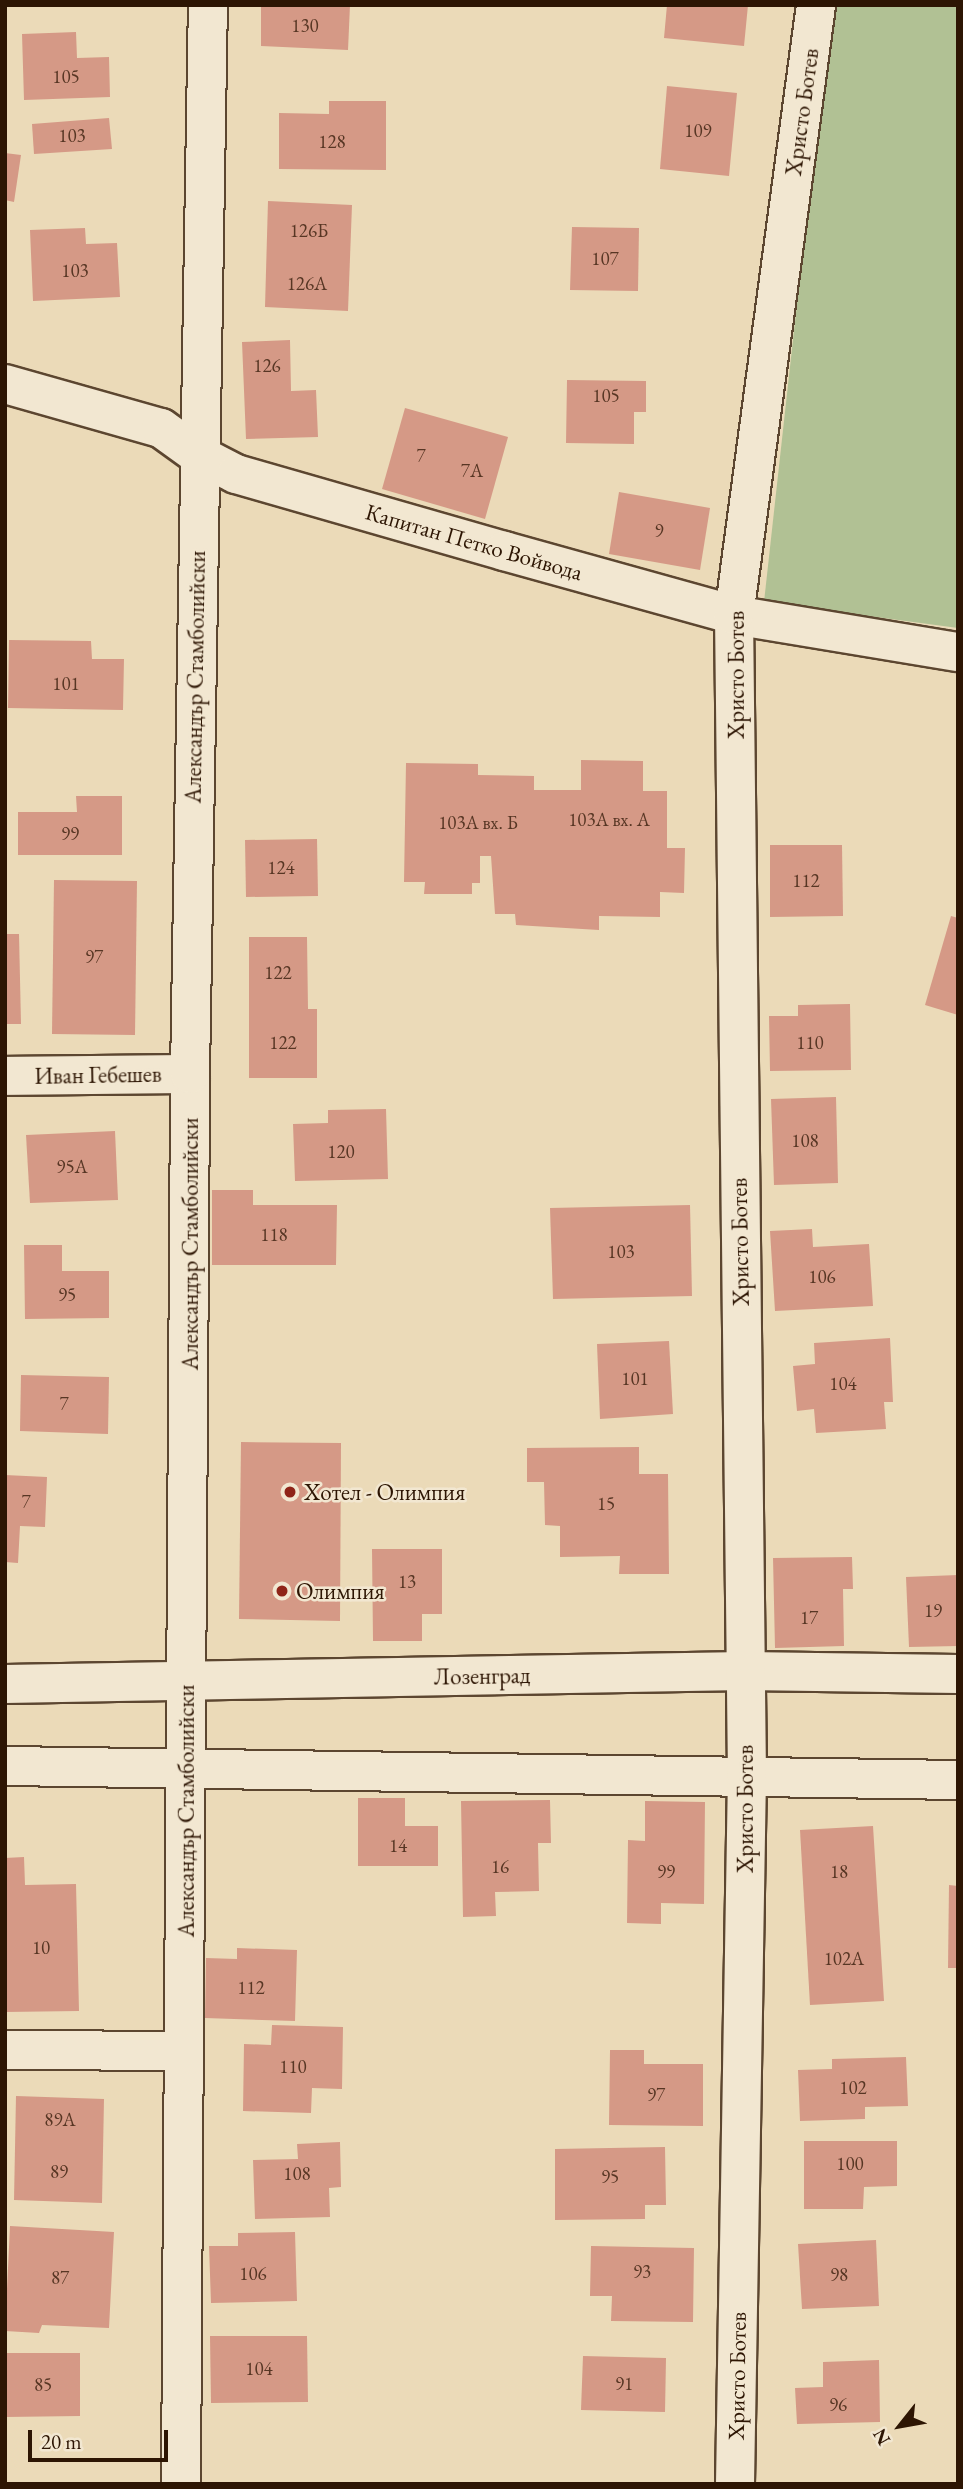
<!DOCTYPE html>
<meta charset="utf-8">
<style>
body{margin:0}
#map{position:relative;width:963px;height:2489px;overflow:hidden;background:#ebdab8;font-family:"EB Garamond",serif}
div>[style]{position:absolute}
.green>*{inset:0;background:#b1c194}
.building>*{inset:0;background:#d59986}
.roads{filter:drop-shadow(2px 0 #5c4630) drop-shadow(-2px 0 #5c4630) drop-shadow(0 2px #5c4630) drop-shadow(0 -2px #5c4630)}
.minor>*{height:38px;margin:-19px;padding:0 19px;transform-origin:19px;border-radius:19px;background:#f2e7d1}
.dots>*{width:19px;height:19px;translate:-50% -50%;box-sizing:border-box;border:4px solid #f2e7d1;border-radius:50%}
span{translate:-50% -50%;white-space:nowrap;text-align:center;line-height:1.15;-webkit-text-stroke:5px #f2e7d1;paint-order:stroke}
.number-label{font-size:19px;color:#573624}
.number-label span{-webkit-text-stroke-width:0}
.street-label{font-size:23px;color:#2d1503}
.poi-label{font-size:23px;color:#2d1503}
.left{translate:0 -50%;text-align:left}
.frame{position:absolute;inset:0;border:7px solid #2d1503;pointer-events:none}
.north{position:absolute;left:865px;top:2391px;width:70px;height:70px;-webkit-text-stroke:5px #f2e7d1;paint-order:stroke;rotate:239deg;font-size:19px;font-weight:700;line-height:28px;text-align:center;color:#2d1503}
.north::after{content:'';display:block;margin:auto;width:24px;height:32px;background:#2d1503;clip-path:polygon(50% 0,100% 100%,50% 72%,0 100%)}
.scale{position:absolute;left:28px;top:2430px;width:140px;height:32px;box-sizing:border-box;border:4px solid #2d1503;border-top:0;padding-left:9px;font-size:21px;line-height:24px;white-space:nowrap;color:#2d1503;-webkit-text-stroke:5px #f2e7d1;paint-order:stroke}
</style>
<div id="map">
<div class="green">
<div style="clip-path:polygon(830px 5px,958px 5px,958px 628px,764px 602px)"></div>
</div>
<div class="building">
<div style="clip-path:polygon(261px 5px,350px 5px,348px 50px,261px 46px)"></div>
<div style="clip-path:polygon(667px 5px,748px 5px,744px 46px,664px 38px)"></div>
<div style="clip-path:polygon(76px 32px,77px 58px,109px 57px,110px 97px,24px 100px,22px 34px)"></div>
<div style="clip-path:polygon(667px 86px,737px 93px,729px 176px,660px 169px)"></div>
<div style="clip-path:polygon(329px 101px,386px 101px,386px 170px,279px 169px,279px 113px,329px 114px)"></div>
<div style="clip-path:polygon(109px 118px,112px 149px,34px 154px,32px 124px)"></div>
<div style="clip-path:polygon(5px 153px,21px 155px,14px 202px,5px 200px)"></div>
<div style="clip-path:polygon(268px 201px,352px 205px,348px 311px,265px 307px)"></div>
<div style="clip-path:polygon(572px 227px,639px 228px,638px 291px,570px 290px)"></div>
<div style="clip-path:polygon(85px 228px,86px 244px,117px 243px,120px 297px,33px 301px,30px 230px)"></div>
<div style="clip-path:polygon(290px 340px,291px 391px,316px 390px,318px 437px,246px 439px,242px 342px)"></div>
<div style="clip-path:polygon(567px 380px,646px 381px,646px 412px,634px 412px,634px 444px,566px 443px)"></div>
<div style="clip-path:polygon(405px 408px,508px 437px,485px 519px,382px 489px)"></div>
<div style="clip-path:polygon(619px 492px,710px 508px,700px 570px,609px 554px)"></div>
<div style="clip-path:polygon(9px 640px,91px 641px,92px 659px,124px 659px,123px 710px,8px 708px)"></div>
<div style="clip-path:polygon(581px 760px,643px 761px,643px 791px,667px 791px,667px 848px,685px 848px,684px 893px,660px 892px,660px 917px,599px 916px,599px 930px,516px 925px,515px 914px,495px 914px,491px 856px,480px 856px,480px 883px,472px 883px,472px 894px,424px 894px,425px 882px,404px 882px,406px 763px,478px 764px,478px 775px,534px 776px,534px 790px,581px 790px)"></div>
<div style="clip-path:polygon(76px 796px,122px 796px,122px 855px,18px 855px,18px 812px,77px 812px)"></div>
<div style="clip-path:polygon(317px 839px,318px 896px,246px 897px,245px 840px)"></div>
<div style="clip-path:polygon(770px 845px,842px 845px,843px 916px,770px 917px)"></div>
<div style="clip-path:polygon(54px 880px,137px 881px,135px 1035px,52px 1034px)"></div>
<div style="clip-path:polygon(951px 916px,958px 918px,958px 1015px,925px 1005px)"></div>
<div style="clip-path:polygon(5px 934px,19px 934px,21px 1024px,5px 1024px)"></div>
<div style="clip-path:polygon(249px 937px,307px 937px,308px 1009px,317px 1009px,317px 1078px,249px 1078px)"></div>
<div style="clip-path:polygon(850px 1004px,851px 1070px,770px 1071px,769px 1016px,798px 1016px,798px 1005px)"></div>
<div style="clip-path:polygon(836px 1097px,838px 1183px,774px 1185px,771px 1099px)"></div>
<div style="clip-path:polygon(386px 1109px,388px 1179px,295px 1181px,293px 1124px,328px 1123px,328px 1110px)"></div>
<div style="clip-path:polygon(115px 1131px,118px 1200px,30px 1203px,26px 1135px)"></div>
<div style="clip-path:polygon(212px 1190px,253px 1190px,253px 1205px,337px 1205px,336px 1265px,212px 1265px)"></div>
<div style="clip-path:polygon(690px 1205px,692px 1296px,553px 1299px,550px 1208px)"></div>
<div style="clip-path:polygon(812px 1229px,813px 1247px,869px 1244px,873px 1306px,775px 1311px,770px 1231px)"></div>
<div style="clip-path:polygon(24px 1245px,62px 1245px,62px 1271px,109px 1271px,109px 1318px,25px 1319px)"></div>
<div style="clip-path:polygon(890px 1338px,893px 1402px,884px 1402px,886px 1429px,816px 1433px,814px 1409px,797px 1411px,793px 1366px,815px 1364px,814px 1343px)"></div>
<div style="clip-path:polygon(669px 1341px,673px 1414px,600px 1419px,597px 1344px)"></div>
<div style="clip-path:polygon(21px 1375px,109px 1377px,108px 1434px,20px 1431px)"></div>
<div style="clip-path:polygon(241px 1442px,341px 1443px,340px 1621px,239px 1619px)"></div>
<div style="clip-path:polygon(639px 1447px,639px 1474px,668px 1474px,669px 1574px,619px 1574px,620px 1556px,560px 1557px,560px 1526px,545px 1525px,544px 1482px,527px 1482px,527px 1448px)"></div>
<div style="clip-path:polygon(5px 1475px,47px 1477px,45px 1527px,20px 1526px,18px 1563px,5px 1562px)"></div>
<div style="clip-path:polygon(372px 1549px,442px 1549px,442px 1614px,422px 1614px,422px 1641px,373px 1641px)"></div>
<div style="clip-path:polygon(852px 1557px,853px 1589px,843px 1589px,844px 1646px,775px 1648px,773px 1558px)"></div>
<div style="clip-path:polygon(958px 1575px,958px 1646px,909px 1647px,906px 1577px)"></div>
<div style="clip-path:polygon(358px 1798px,405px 1798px,405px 1826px,438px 1826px,438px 1866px,358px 1866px)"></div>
<div style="clip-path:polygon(550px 1800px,551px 1843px,538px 1843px,539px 1891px,495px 1892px,496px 1916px,463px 1917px,461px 1801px)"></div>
<div style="clip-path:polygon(645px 1801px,705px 1802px,704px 1904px,661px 1903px,661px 1924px,627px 1923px,628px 1840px,645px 1841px)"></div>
<div style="clip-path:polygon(873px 1826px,884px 2001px,810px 2005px,800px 1830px)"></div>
<div style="clip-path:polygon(24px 1857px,25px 1885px,76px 1884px,79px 2011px,5px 2012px,5px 1858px)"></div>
<div style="clip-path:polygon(949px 1885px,958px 1886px,958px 1968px,948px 1968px)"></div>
<div style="clip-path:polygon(237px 1948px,297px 1950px,295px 2021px,205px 2018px,206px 1958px,237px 1959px)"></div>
<div style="clip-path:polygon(272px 2025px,343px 2027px,342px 2089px,312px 2088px,311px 2113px,243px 2111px,244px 2044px,271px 2045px)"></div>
<div style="clip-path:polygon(610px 2050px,644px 2050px,644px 2064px,703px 2064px,703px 2126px,609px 2125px)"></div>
<div style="clip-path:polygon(906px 2057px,908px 2106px,865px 2107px,865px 2119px,800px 2121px,798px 2070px,832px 2069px,832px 2059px)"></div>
<div style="clip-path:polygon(16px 2096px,104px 2099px,102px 2203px,14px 2200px)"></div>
<div style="clip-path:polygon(804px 2141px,897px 2141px,897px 2186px,864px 2187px,863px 2209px,804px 2209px)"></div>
<div style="clip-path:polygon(340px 2142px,341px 2187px,329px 2188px,330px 2217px,255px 2219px,253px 2160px,298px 2159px,297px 2144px)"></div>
<div style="clip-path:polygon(665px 2147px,666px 2205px,645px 2205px,645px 2219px,555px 2220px,555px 2149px)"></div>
<div style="clip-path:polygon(10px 2226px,114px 2232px,109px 2328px,42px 2325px,39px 2333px,5px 2331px)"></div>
<div style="clip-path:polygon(295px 2232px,297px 2301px,211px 2303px,209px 2246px,238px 2246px,238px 2233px)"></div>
<div style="clip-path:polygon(876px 2240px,879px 2306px,802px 2309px,798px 2244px)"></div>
<div style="clip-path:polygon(591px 2246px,694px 2248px,693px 2322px,611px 2321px,612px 2296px,590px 2296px)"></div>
<div style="clip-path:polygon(210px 2336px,307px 2336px,308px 2402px,211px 2403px)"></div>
<div style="clip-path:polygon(5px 2353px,80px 2353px,80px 2416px,5px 2417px)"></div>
<div style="clip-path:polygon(583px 2356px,666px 2358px,665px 2412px,581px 2410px)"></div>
<div style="clip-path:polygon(879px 2360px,880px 2422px,797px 2424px,795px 2388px,823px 2387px,823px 2362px)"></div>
</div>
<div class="roads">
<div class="minor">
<div style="left:5px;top:384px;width:162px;rotate:15.8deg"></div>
<div style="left:161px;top:428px;width:44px;rotate:35.8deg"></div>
<div style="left:197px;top:454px;width:44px;rotate:27.1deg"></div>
<div style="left:236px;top:474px;width:279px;rotate:16deg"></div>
<div style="left:504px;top:551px;width:239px;rotate:15.5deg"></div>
<div style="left:734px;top:615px;width:227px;rotate:9.4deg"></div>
<div style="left:5px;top:1076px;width:185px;rotate:-0.6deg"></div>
<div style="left:5px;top:1684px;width:740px;rotate:-1.01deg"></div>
<div style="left:745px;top:1671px;width:213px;rotate:0.8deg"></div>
<div style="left:5px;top:1766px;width:953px;rotate:0.84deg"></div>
<div style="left:5px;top:2050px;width:178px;rotate:0.3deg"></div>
<div style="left:181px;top:2484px;width:1410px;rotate:-89.63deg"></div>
<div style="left:190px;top:1074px;width:1069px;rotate:-89.04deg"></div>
<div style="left:735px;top:2484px;width:707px;rotate:-89.03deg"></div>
<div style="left:747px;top:1777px;width:1162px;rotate:-90.64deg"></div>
<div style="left:734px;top:615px;width:615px;rotate:-82.34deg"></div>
</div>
</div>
<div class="dots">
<div style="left:290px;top:1492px;background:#8f2418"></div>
<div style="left:282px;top:1591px;background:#8f2418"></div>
</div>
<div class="number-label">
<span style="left:305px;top:26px">130</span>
<span style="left:66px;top:77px">105</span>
<span style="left:698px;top:131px">109</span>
<span style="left:72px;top:136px">103</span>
<span style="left:332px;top:142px">128</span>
<span style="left:309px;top:231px">126Б</span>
<span style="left:605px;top:259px">107</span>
<span style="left:75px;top:271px">103</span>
<span style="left:307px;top:284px">126А</span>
<span style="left:267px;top:366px">126</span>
<span style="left:606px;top:396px">105</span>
<span style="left:421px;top:456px">7</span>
<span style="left:472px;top:471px">7А</span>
<span style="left:659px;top:531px">9</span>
<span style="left:66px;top:684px">101</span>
<span style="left:609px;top:820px">103А вх. А</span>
<span style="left:478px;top:823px">103А вх. Б</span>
<span style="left:70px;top:834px">99</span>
<span style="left:281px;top:868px">124</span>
<span style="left:806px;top:881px">112</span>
<span style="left:94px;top:957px">97</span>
<span style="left:278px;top:973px">122</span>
<span style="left:283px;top:1043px">122</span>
<span style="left:810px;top:1043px">110</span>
<span style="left:805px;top:1141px">108</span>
<span style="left:341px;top:1152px">120</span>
<span style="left:72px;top:1167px">95А</span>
<span style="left:274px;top:1235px">118</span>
<span style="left:621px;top:1252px">103</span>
<span style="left:822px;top:1277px">106</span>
<span style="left:67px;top:1295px">95</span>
<span style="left:635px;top:1379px">101</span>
<span style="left:843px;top:1384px">104</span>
<span style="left:64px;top:1404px">7</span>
<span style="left:26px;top:1502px">7</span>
<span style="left:606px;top:1504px">15</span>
<span style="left:407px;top:1582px">13</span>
<span style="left:933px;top:1611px">19</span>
<span style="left:809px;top:1618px">17</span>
<span style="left:398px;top:1846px">14</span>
<span style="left:500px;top:1867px">16</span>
<span style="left:666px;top:1872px">99</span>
<span style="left:839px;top:1872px">18</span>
<span style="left:41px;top:1948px">10</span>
<span style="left:844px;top:1959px">102А</span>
<span style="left:251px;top:1988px">112</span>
<span style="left:293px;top:2067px">110</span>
<span style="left:853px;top:2088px">102</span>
<span style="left:656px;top:2095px">97</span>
<span style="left:60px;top:2120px">89А</span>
<span style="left:850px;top:2164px">100</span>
<span style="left:59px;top:2172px">89</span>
<span style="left:297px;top:2174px">108</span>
<span style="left:610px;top:2177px">95</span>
<span style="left:642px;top:2272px">93</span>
<span style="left:253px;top:2274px">106</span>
<span style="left:839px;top:2275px">98</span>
<span style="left:60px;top:2278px">87</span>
<span style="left:259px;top:2369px">104</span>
<span style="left:624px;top:2384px">91</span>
<span style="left:43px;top:2385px">85</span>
<span style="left:838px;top:2405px">96</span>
</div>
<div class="street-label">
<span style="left:802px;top:112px;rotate:-82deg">Христо Ботев</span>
<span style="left:474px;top:542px;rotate:16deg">Капитан Петко Войвода</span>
<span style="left:736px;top:675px;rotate:-90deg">Христо Ботев</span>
<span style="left:195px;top:677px;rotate:-89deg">Александър Стамболийски</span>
<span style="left:98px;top:1075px;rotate:-1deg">Иван Гебешев</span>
<span style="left:740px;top:1242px;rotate:-91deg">Христо Ботев</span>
<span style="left:190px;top:1244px;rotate:-90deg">Александър Стамболийски</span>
<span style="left:482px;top:1676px;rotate:-1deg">Лозенград</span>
<span style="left:745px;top:1809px;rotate:-90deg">Христо Ботев</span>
<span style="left:186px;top:1811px;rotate:-90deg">Александър Стамболийски</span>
<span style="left:737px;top:2376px;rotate:-89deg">Христо Ботев</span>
</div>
<div class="poi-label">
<span class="left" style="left:304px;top:1492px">Хотел - Олимпия</span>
<span class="left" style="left:296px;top:1591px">Олимпия</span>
</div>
<div class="frame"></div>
<div class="north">N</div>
<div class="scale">20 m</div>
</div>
